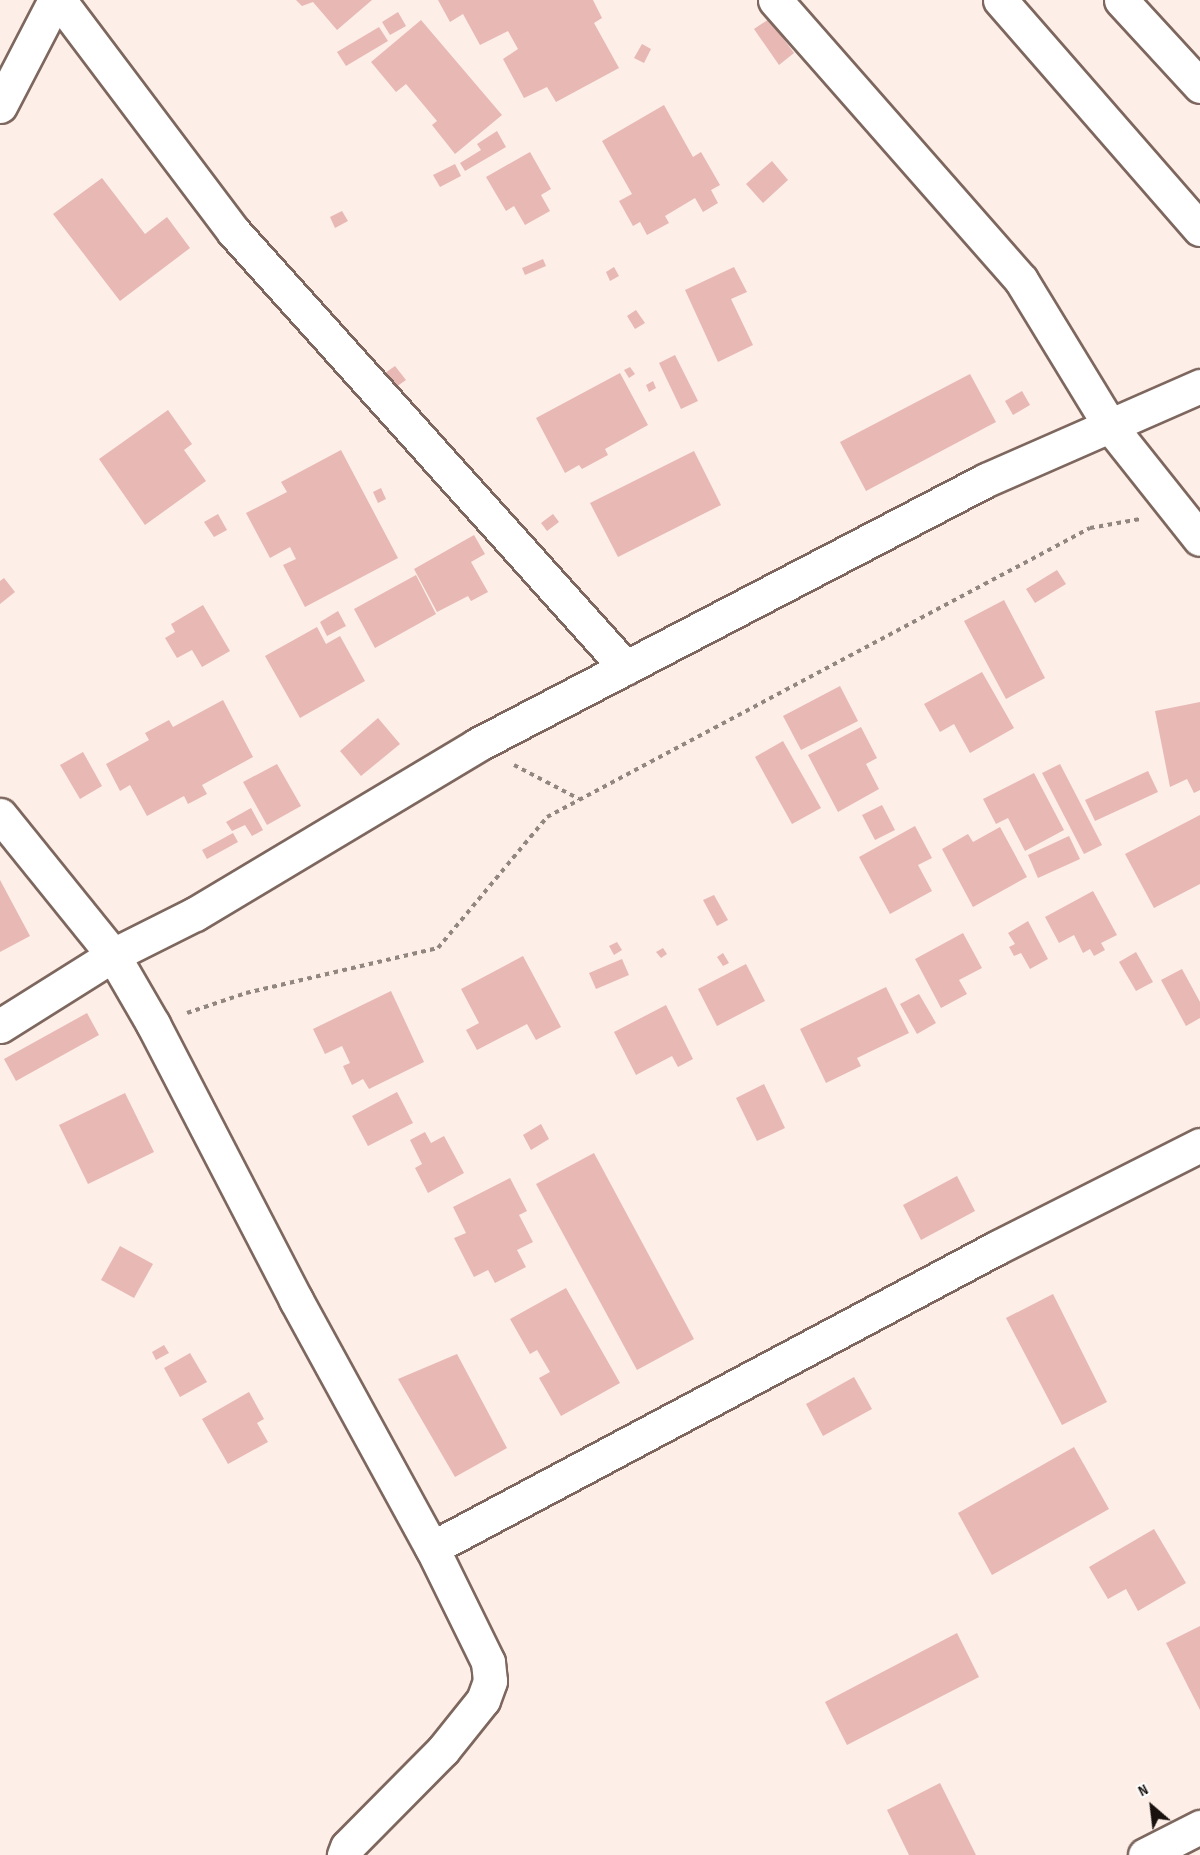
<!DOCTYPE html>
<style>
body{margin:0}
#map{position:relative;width:1200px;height:1855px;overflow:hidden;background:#fdeee8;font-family:"Sofia Sans Condensed",sans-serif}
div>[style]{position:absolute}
.building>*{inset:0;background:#e8b8b4}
.path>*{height:4px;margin-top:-2px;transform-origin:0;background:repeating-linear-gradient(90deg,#928681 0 4.5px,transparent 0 9px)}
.roads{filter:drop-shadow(2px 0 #7d675e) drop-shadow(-2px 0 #7d675e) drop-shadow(0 2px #7d675e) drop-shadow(0 -2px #7d675e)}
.minor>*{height:33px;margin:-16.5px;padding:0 16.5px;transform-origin:16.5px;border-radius:16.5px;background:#fff}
span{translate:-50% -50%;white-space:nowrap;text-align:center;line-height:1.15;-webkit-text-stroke:4.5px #fff;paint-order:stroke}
.north{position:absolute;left:1122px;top:1777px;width:60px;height:60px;-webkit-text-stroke:4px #fff;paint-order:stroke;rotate:332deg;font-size:16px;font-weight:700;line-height:24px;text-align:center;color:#19110e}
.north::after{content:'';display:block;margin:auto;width:21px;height:27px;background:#19110e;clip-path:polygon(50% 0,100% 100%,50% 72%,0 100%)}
</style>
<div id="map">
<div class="building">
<div style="clip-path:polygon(296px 0,372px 0,337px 30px,313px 2px,302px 6px)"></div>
<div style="clip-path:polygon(438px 0,593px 0,602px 18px,594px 23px,619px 68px,556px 102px,547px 87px,524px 98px,503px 59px,518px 49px,508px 31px,480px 45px,463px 14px,450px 22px)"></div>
<div style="clip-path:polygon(398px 12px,406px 26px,390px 35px,382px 22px)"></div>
<div style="clip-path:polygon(769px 19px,794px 53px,779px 65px,754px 29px)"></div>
<div style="clip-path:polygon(421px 20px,502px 115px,455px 154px,432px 125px,437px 121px,406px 84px,396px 92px,371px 62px)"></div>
<div style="clip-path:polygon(379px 27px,388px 41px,346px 66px,337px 52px)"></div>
<div style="clip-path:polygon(642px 44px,651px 49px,644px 63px,634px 58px)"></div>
<div style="clip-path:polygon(664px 105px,693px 157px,701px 152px,720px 185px,711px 190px,718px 203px,703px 212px,695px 198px,665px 216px,669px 223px,647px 235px,640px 222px,633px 226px,619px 201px,632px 194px,602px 141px)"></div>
<div style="clip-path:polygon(497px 131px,506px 147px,465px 171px,460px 163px,481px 150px,477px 144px)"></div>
<div style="clip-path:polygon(530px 152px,551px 189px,541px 195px,550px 211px,525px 225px,514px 206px,506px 211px,486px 177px)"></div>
<div style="clip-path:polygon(772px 161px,788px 180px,763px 203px,746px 184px)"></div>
<div style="clip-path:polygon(455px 164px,461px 176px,440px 187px,433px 175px)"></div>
<div style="clip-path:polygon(102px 178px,145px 234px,167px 217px,190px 248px,120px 301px,53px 214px)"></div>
<div style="clip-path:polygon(342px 211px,348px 221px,335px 228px,330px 217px)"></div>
<div style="clip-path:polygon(543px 259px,546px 266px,525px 275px,522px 268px)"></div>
<div style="clip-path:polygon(614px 267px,619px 276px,610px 281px,606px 272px)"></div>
<div style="clip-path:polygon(734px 267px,747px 292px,731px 299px,753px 345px,718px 362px,685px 290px)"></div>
<div style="clip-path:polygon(636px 310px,645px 323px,635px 329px,627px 316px)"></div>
<div style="clip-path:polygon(675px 355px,698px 401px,681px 409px,659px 363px)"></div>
<div style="clip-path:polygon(395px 366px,406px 380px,396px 387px,385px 373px)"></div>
<div style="clip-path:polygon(630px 367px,635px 374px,629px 378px,624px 370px)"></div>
<div style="clip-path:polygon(620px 373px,648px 425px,605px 449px,608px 455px,582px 469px,579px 465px,565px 473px,536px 418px)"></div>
<div style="clip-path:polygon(970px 374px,996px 422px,866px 491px,840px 442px)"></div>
<div style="clip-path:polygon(653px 381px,656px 388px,649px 392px,646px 385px)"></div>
<div style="clip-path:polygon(1022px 391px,1030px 405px,1013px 415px,1005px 401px)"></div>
<div style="clip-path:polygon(168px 410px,192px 444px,184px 450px,206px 481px,145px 525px,99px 459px)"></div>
<div style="clip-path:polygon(341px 450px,398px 558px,305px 607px,283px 565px,296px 559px,290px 547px,270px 558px,246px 513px,287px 492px,281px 482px)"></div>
<div style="clip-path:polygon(694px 451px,721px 505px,618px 557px,590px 503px)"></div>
<div style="clip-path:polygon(381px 488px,386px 499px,378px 503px,373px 492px)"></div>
<div style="clip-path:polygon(218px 514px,227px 530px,214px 537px,204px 522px)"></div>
<div style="clip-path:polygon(553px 514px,559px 522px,547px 531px,541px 523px)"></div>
<div style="clip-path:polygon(474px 535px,485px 554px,471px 562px,488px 592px,471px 601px,468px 596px,437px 612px,414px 569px)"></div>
<div style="clip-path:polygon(1057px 570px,1066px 584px,1035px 603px,1026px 589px)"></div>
<div style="clip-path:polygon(416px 575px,436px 614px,375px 648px,354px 609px)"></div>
<div style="clip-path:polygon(4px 578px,15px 592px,0 604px,0 581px)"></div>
<div style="clip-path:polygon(1004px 600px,1045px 678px,1006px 699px,964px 621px)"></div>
<div style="clip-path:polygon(203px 605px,230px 651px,202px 667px,192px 650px,177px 658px,165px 638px,175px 632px,171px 624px)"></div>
<div style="clip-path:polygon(338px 611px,346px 626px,327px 636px,320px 622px)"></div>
<div style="clip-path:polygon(317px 627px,326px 644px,340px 636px,365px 681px,300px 718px,265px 656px)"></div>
<div style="clip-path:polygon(982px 672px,1014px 728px,970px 753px,954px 724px,940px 732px,924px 704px)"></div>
<div style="clip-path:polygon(840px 686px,858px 721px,801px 750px,783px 716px)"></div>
<div style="clip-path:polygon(223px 700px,253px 757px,202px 785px,207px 794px,188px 804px,184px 796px,147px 816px,130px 785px,120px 791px,106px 764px,149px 740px,145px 733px,169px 720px,173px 727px)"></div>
<div style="clip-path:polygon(1200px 702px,1200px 790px,1194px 793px,1187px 779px,1170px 787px,1155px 711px)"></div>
<div style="clip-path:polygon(378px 718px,400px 744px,361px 776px,340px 751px)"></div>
<div style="clip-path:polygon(861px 727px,877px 758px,866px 764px,879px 789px,838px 812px,808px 755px)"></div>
<div style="clip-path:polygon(783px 741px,821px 808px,792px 824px,755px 757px)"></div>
<div style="clip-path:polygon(83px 752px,102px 786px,80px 799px,60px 765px)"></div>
<div style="clip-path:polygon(277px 764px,301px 806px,267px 825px,243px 782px)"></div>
<div style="clip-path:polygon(1060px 764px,1102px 845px,1084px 854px,1042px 773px)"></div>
<div style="clip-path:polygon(1148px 771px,1158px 792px,1095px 821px,1085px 800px)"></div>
<div style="clip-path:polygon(1034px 773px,1064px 830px,1025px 851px,1008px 818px,996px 824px,983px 799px)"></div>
<div style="clip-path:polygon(882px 805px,895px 830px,875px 840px,862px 815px)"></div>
<div style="clip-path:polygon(251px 808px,263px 830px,252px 836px,245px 825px,232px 831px,226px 822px)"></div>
<div style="clip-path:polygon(1200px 815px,1200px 884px,1154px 908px,1125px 854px)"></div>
<div style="clip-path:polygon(915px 826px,932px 858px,918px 865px,932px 891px,890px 914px,859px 857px)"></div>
<div style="clip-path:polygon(1000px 827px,1027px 877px,973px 907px,942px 849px,968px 834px,973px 842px)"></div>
<div style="clip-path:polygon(233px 833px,238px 842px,207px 859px,202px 850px)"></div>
<div style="clip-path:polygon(1069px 836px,1080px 859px,1038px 878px,1028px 855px)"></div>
<div style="clip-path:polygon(0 880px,30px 936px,0 952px)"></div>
<div style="clip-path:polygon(1093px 891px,1117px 935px,1101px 943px,1105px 950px,1094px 956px,1090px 949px,1083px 953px,1074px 935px,1059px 943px,1045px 917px)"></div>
<div style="clip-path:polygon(714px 895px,728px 920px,717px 926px,703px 900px)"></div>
<div style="clip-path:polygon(1028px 921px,1048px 959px,1030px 969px,1021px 953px,1014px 956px,1009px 947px,1015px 944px,1008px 933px)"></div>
<div style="clip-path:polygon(963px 933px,982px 968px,959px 980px,967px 994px,941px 1008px,915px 959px)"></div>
<div style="clip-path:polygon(617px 942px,622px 950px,614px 955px,609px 946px)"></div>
<div style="clip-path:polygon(663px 948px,667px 954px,661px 958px,656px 952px)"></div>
<div style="clip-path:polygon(1136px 952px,1153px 982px,1136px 991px,1119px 962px)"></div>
<div style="clip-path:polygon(723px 953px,729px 963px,723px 966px,717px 957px)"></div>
<div style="clip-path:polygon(523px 956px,561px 1027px,536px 1040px,527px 1024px,477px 1050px,466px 1030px,479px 1023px,461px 989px)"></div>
<div style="clip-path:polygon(622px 959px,629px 975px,596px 989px,589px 973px)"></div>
<div style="clip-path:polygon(746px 964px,765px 1001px,717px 1026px,698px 989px)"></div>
<div style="clip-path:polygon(1182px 969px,1200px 1002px,1200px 1018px,1186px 1026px,1161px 980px)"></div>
<div style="clip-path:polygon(886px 987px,909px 1033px,857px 1058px,861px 1066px,826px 1083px,800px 1029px)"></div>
<div style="clip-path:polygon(391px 991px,424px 1062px,369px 1089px,363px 1079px,352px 1085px,343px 1066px,350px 1063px,342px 1046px,325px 1054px,313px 1029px)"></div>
<div style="clip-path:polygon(919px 994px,936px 1023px,917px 1034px,900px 1004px)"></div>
<div style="clip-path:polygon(666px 1005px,693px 1059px,678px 1067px,672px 1056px,636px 1075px,614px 1032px)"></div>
<div style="clip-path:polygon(87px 1013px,99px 1035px,16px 1081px,4px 1059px)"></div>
<div style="clip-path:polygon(764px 1084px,785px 1128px,757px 1141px,736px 1098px)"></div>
<div style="clip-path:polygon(397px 1092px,413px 1123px,368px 1146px,352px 1116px)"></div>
<div style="clip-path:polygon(125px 1093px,154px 1152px,88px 1184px,59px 1125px)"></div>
<div style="clip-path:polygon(541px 1124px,549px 1139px,531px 1150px,523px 1135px)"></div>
<div style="clip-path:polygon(425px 1132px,431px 1143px,444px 1136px,464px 1173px,428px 1193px,415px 1168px,422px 1164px,410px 1140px)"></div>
<div style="clip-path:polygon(594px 1153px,694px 1339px,637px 1370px,536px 1184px)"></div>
<div style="clip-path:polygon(957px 1176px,975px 1211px,921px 1240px,903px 1205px)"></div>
<div style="clip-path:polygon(510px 1178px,527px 1211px,519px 1215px,533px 1242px,517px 1250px,526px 1267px,495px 1283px,488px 1270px,474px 1277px,454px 1238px,466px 1233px,453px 1207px)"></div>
<div style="clip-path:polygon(120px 1246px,153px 1264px,134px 1298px,101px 1280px)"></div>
<div style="clip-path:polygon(566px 1288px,620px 1383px,561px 1416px,539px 1378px,550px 1372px,537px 1350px,530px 1354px,510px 1319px)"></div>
<div style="clip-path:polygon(1053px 1294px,1107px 1402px,1062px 1425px,1006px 1318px)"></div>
<div style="clip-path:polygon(164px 1345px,169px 1353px,156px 1360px,152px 1352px)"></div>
<div style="clip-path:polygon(190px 1353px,207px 1382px,180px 1397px,164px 1368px)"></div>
<div style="clip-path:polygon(457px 1354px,507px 1448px,455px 1477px,398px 1379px)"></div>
<div style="clip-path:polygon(854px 1377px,872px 1409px,823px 1436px,806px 1404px)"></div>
<div style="clip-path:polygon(249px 1392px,264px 1419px,257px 1423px,268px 1442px,228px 1464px,202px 1419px)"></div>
<div style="clip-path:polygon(1074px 1447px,1109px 1509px,992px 1575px,958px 1513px)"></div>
<div style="clip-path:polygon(1154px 1529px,1186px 1583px,1138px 1611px,1126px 1589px,1108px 1599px,1089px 1567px)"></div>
<div style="clip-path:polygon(1200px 1626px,1200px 1710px,1166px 1643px)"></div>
<div style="clip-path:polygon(957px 1633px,979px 1677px,847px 1745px,825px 1702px)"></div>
<div style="clip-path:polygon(940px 1783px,976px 1855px,909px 1855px,887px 1810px)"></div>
</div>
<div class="path">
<div style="left:514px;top:765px;width:73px;rotate:27.6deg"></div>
<div style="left:187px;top:1013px;width:62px;rotate:-18.7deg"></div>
<div style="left:246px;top:993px;width:197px;rotate:-13.2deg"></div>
<div style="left:438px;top:948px;width:170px;rotate:-50.2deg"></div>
<div style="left:547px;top:817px;width:615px;rotate:-28.02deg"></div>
<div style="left:1090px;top:528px;width:51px;rotate:-10.2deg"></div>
</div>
<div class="roads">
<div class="minor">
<div style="left:59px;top:0;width:291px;rotate:53deg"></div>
<div style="left:234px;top:232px;width:586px;rotate:48.04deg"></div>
<div style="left:775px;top:0;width:373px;rotate:48.7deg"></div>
<div style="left:1021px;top:280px;width:171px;rotate:58.6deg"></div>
<div style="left:1110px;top:426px;width:144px;rotate:51.5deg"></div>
<div style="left:1000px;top:0;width:304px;rotate:48.9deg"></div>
<div style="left:1121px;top:0;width:117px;rotate:47.4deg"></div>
<div style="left:0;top:106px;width:119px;rotate:-62.6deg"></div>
<div style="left:0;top:815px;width:180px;rotate:51.1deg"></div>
<div style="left:113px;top:955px;width:80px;rotate:59.9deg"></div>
<div style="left:153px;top:1024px;width:311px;rotate:62.6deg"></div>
<div style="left:296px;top:1300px;width:283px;rotate:61.3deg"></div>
<div style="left:432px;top:1548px;width:127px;rotate:63.8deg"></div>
<div style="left:488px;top:1662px;width:19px;rotate:84deg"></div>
<div style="left:490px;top:1681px;width:20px;rotate:110deg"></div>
<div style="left:483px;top:1700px;width:64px;rotate:128.7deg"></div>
<div style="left:443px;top:1750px;width:136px;rotate:134.7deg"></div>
<div style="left:347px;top:1847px;width:9px;rotate:111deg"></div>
<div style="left:0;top:1026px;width:133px;rotate:-32.1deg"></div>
<div style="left:113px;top:955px;width:92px;rotate:-26.6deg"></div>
<div style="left:195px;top:914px;width:329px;rotate:-30.9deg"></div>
<div style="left:477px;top:745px;width:574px;rotate:-27.5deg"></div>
<div style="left:986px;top:480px;width:234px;rotate:-23.7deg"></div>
<div style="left:432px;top:1548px;width:641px;rotate:-28deg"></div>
<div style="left:998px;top:1247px;width:226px;rotate:-26.8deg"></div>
<div style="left:1145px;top:1855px;width:62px;rotate:-27deg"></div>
</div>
</div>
<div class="north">N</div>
</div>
